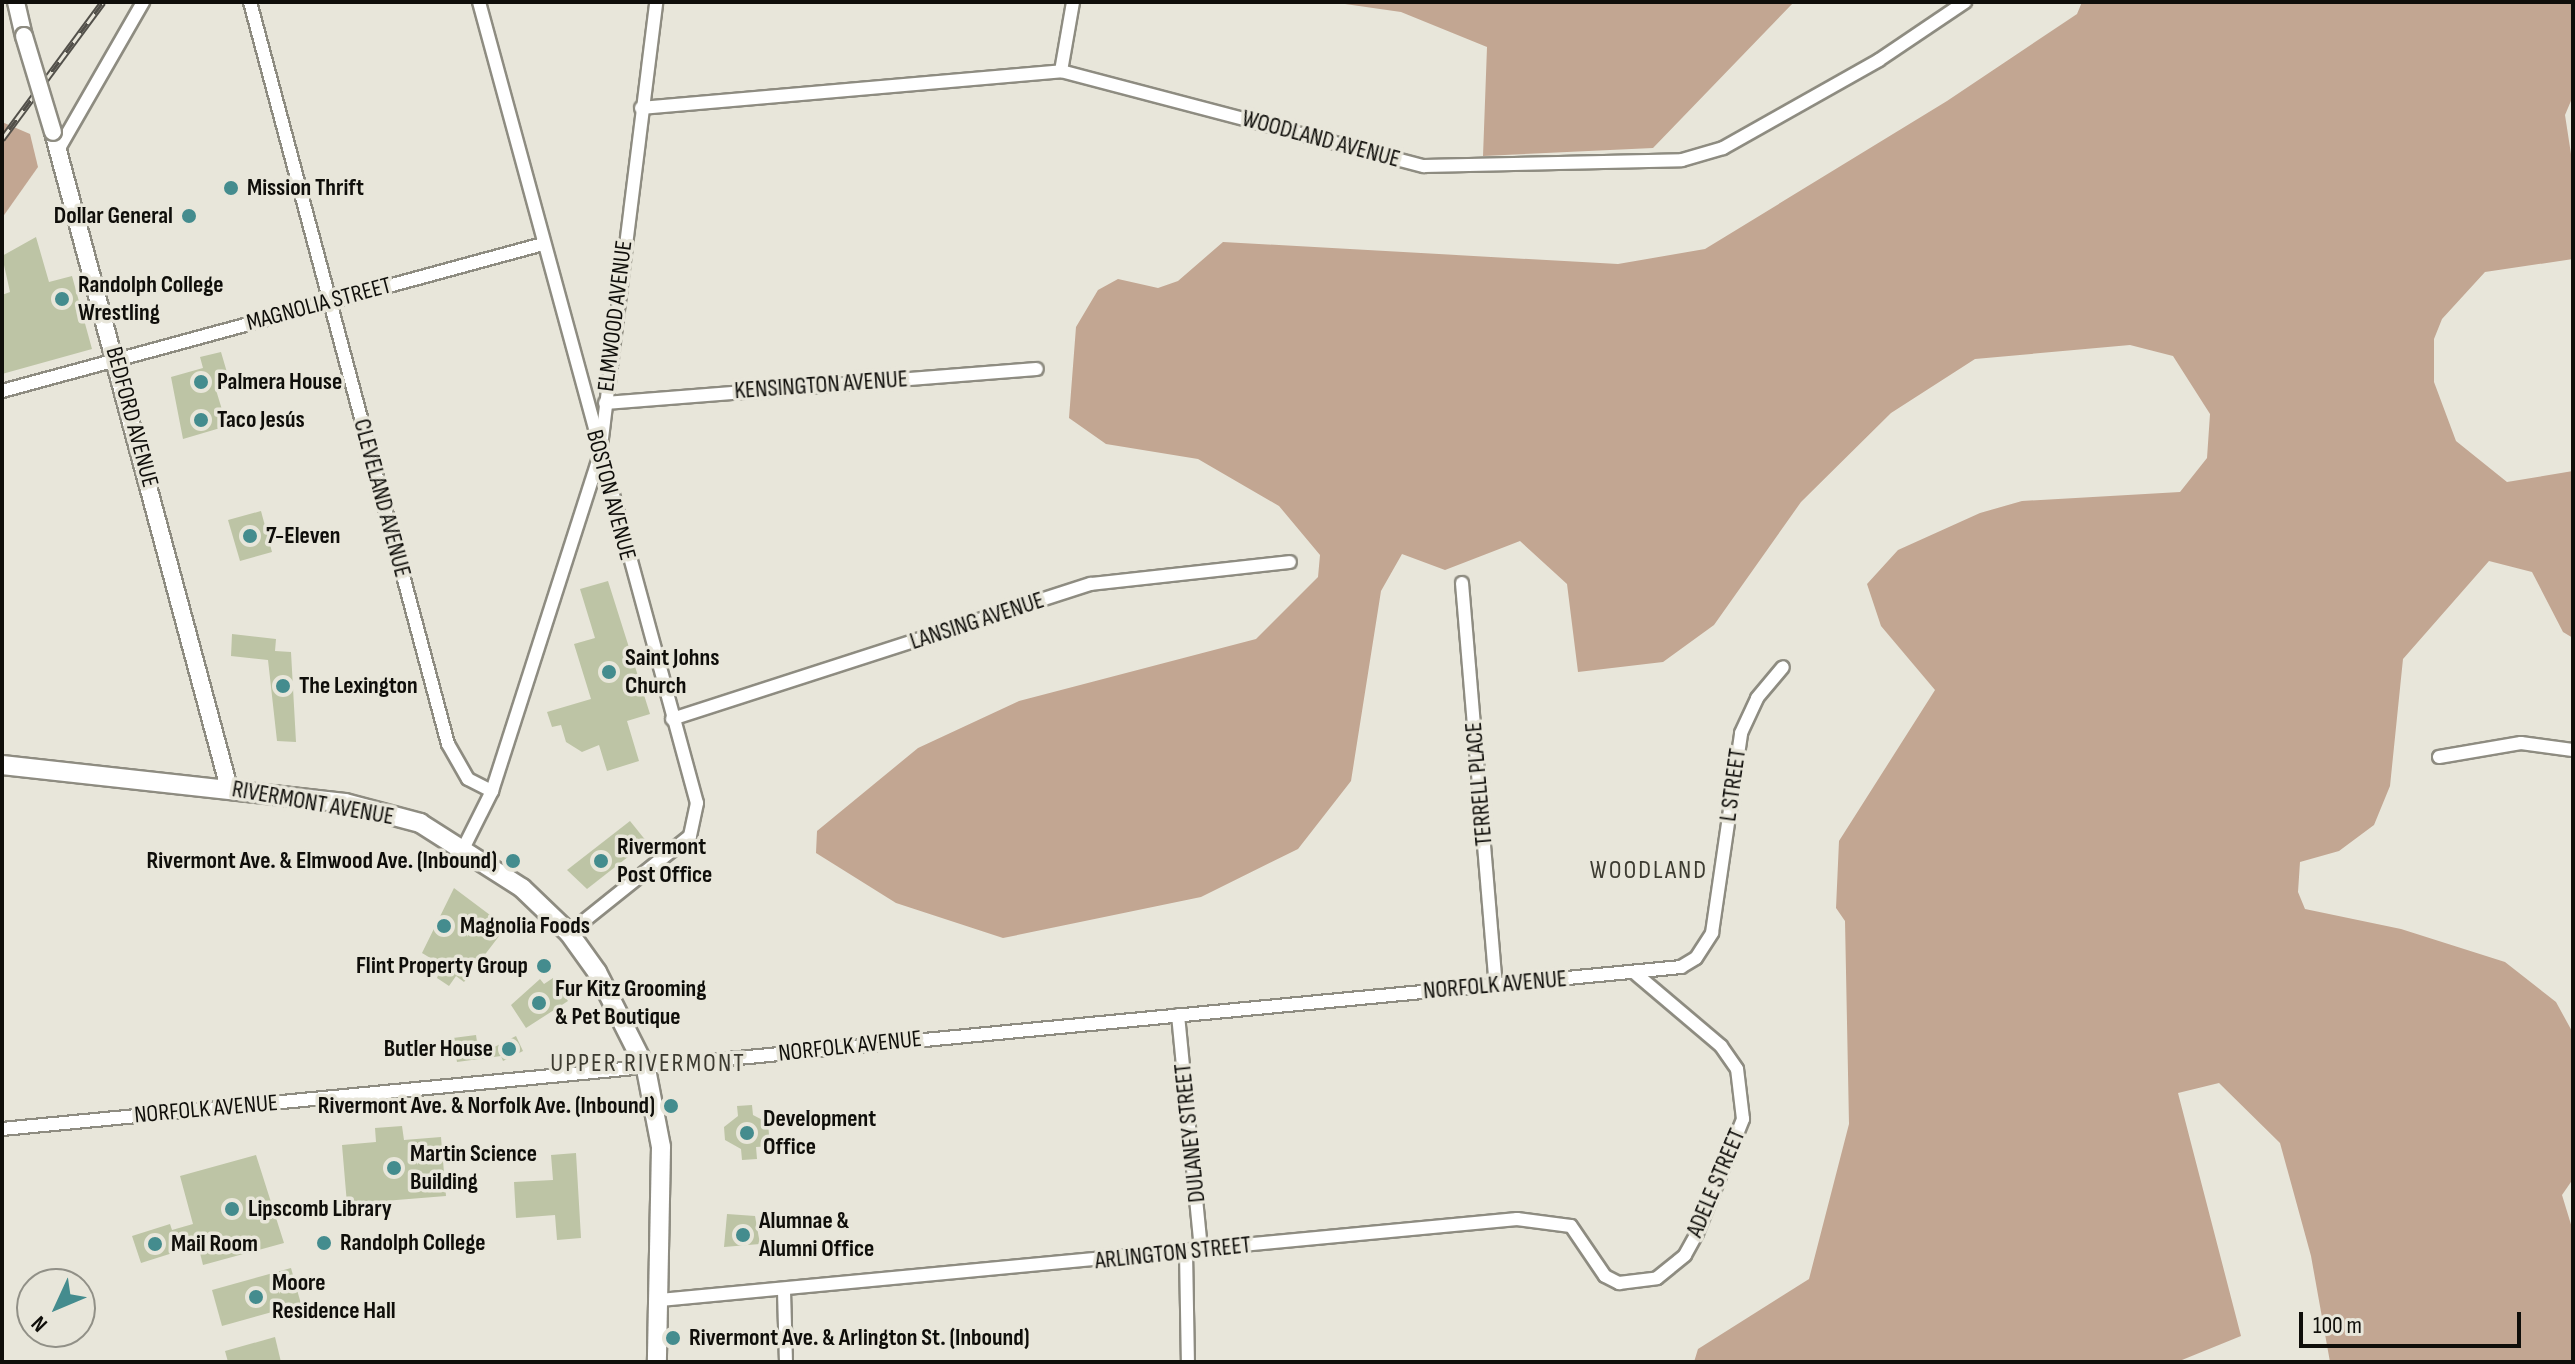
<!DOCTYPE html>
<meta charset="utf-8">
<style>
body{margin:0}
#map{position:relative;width:2575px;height:1364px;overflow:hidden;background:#e8e6da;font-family:"Sofia Sans Condensed",sans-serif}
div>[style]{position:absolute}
.forest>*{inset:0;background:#c2a692}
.building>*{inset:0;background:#bdc4a5}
.roads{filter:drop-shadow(2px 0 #8e8c81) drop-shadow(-2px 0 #8e8c81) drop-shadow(0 2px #8e8c81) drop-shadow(0 -2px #8e8c81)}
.minor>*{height:12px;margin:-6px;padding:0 6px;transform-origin:6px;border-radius:6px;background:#fff}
.tertiary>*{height:16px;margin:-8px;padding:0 8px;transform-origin:8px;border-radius:8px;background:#fff}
.secondary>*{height:18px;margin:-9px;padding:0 9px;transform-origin:9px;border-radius:9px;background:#fff}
.rail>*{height:7px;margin-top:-3.5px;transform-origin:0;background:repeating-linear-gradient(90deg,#e8e6da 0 12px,#52504a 0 24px);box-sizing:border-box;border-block:2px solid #52504a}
.bridges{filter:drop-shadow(2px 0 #8e8c81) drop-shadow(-2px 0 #8e8c81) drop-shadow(0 2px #8e8c81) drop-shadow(0 -2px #8e8c81)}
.tertiary-bridge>*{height:16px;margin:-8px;padding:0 8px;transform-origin:8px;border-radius:8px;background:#fff}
.dots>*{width:22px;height:22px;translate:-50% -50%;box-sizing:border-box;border:4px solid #e8e6da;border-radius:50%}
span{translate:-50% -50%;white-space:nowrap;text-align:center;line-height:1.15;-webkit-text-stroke:7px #e8e6da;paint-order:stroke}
.street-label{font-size:24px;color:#0f0e0a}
.poi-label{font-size:24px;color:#0f0e0a;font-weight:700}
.left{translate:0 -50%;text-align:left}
.right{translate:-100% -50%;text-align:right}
.neighbourhood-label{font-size:26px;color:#3d3b31;letter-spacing:2px}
.frame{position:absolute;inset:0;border:4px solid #0f0e0a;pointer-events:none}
.north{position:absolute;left:16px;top:1268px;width:80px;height:80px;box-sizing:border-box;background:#e8e6da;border:2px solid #919087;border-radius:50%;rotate:226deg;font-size:22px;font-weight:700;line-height:32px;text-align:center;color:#0f0e0a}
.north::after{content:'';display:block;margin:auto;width:28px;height:36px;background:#448c8e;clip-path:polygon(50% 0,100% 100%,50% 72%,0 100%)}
.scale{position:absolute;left:2299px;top:1312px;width:222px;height:36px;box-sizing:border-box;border:4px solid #0f0e0a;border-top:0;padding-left:10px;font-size:24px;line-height:28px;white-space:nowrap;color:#0f0e0a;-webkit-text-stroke:6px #e8e6da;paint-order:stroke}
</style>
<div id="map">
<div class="forest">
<div style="clip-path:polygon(1331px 2px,1794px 2px,1653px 148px,1483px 156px,1487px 47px,1401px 12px)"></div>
<div style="clip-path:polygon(2082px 2px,2573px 2px,2573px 96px,2565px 115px,2573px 167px,2573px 259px,2485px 272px,2442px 319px,2434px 339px,2434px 382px,2456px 441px,2507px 482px,2573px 471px,2573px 638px,2563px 632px,2532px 572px,2489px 561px,2403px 659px,2390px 786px,2374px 825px,2339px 851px,2300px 862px,2298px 892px,2305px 909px,2401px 929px,2505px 962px,2556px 1002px,2573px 1033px,2573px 1179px,2562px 1195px,2573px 1231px,2573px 1362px,2330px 1362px,2311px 1256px,2280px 1143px,2219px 1083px,2178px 1093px,2241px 1336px,2177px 1362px,1694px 1362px,1698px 1349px,1809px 1279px,1849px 1124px,1845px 921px,1836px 908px,1839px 841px,1935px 690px,1881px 626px,1867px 584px,1898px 550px,1980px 513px,2022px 501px,2180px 492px,2207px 458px,2210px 414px,2173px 356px,2130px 345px,1975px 359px,1891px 413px,1801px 502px,1714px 625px,1663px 662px,1578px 672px,1567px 584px,1520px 541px,1445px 570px,1402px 554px,1381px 591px,1351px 781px,1298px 849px,1201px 897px,1003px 938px,896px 903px,816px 853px,817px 831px,918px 748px,1019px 701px,1256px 639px,1318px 577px,1320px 555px,1279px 506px,1198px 459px,1106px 444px,1069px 418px,1076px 327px,1098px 290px,1118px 279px,1158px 288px,1178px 281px,1223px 242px,1618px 264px,1705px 249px,1947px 101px,2077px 14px)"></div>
<div style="clip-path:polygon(2px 122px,30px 134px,38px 167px,2px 218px)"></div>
</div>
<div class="building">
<div style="clip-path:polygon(36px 237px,49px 282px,72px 276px,92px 349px,2px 374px,2px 295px,10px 292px,2px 256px)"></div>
<div style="clip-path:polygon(221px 352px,231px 386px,216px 390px,227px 426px,183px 439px,171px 377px,203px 368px,200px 357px)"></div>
<div style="clip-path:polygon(261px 511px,272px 552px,240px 561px,228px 520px)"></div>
<div style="clip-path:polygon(608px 581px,650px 714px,627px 721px,639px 761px,607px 771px,599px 745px,582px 752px,566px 742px,561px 725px,552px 727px,547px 712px,591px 699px,574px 644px,595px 638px,580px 589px)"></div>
<div style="clip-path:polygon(232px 634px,276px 639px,275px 651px,291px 652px,296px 742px,277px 741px,268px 660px,231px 656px)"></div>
<div style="clip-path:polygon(630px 821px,647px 842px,587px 889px,567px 870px)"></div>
<div style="clip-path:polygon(454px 888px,506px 927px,464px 982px,456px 976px,449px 986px,437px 978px,442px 965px,422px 953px)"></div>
<div style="clip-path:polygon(553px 978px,568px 1001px,526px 1028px,511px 1005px,540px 979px,544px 984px)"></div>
<div style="clip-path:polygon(476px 1035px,479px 1055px,516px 1036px,523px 1051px,503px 1061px,501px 1056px,457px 1062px,453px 1038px)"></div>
<div style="clip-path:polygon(752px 1105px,753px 1115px,768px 1123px,770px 1146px,756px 1147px,757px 1159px,742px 1160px,741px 1149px,725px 1140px,724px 1127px,738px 1116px,737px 1106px)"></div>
<div style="clip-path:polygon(402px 1126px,404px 1140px,441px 1137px,446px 1196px,347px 1204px,342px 1145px,376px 1142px,375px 1128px)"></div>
<div style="clip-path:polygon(576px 1153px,581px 1238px,557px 1240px,555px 1215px,516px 1218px,514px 1182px,553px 1180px,551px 1155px)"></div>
<div style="clip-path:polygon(256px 1155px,284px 1243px,203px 1265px,198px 1245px,141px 1263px,132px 1236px,170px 1224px,172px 1230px,193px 1224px,180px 1176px)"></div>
<div style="clip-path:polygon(727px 1214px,755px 1216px,760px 1244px,724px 1247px)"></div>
<div style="clip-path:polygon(291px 1268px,301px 1304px,222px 1326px,212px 1290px)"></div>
<div style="clip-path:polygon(275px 1337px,281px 1362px,228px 1362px,225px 1351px)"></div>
</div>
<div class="roads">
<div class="minor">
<div style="left:250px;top:2px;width:768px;rotate:75.06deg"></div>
<div style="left:448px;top:744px;width:40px;rotate:60.3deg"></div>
<div style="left:468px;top:779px;width:27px;rotate:27deg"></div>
<div style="left:479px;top:2px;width:830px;rotate:74.78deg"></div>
<div style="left:697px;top:803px;width:34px;rotate:102deg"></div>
<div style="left:690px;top:836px;width:155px;rotate:141.3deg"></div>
<div style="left:1061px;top:71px;width:70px;rotate:-80.1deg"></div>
<div style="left:641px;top:108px;width:422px;rotate:-5deg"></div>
<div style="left:1061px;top:71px;width:375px;rotate:14.7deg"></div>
<div style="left:1424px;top:166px;width:258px;rotate:-1.3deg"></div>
<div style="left:1682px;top:160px;width:43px;rotate:-16.3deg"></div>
<div style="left:1723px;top:148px;width:179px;rotate:-29.4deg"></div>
<div style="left:1879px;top:60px;width:104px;rotate:-34deg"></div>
<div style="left:58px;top:150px;width:171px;rotate:-60.1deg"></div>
<div style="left:2px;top:391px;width:561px;rotate:-15.2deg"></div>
<div style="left:605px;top:403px;width:433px;rotate:-4.5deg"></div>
<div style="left:1462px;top:583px;width:403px;rotate:85.2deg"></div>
<div style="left:672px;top:719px;width:440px;rotate:-17.9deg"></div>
<div style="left:1091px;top:584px;width:200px;rotate:-6.3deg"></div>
<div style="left:2439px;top:757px;width:83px;rotate:-9.7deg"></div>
<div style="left:2521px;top:743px;width:52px;rotate:7.7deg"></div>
<div style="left:464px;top:847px;width:63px;rotate:-63.4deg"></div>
<div style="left:492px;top:791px;width:354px;rotate:-72.2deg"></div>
<div style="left:600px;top:454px;width:455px;rotate:-82.9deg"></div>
<div style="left:1178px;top:1015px;width:236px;rotate:84.4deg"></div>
<div style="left:2px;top:1129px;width:1687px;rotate:-5.51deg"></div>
<div style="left:1681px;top:967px;width:17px;rotate:-31deg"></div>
<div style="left:1696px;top:958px;width:30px;rotate:-57deg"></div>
<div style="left:1712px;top:933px;width:202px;rotate:-81.7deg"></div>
<div style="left:1741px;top:733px;width:38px;rotate:-65deg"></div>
<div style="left:1757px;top:698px;width:40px;rotate:-50deg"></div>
<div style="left:1186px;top:1252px;width:110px;rotate:89deg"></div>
<div style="left:784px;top:1291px;width:71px;rotate:88.4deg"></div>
<div style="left:660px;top:1300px;width:861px;rotate:-5.4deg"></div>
<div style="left:1517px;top:1219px;width:54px;rotate:7.4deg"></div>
<div style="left:1571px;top:1226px;width:60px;rotate:55.8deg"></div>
<div style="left:1605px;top:1276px;width:16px;rotate:27deg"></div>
<div style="left:1619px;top:1283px;width:38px;rotate:-7deg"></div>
<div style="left:1657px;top:1278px;width:36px;rotate:-39deg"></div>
<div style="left:1685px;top:1255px;width:25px;rotate:-61deg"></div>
<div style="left:1697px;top:1233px;width:123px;rotate:-68deg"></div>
<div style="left:1743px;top:1119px;width:50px;rotate:-96.8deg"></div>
<div style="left:1737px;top:1069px;width:28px;rotate:-125deg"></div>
<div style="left:1721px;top:1046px;width:111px;rotate:-139.7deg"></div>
</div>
<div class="tertiary">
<div style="left:16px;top:2px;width:35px;rotate:77deg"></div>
<div style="left:53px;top:132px;width:679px;rotate:74.98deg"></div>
</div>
<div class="secondary">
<div style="left:2px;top:765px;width:345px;rotate:6.3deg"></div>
<div style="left:345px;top:803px;width:78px;rotate:14.9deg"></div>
<div style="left:420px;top:823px;width:121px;rotate:32.5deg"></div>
<div style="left:522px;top:888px;width:65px;rotate:43.8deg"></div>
<div style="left:569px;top:933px;width:48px;rotate:54.3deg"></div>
<div style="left:597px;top:972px;width:109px;rotate:63.2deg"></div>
<div style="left:646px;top:1069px;width:79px;rotate:79.1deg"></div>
<div style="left:661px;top:1147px;width:215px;rotate:91.1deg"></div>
</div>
</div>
<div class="rail">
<div style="left:2px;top:139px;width:170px;rotate:-53.6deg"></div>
</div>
<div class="bridges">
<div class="tertiary-bridge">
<div style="left:24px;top:36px;width:100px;rotate:73.2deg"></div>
</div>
</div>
<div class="dots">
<div style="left:231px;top:188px;background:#448c8e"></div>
<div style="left:189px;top:216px;background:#448c8e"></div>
<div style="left:62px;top:299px;background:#448c8e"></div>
<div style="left:201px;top:382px;background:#448c8e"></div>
<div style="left:201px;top:420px;background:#448c8e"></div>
<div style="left:250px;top:536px;background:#448c8e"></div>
<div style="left:609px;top:672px;background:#448c8e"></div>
<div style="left:283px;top:686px;background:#448c8e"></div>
<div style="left:513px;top:861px;background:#448c8e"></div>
<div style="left:601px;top:861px;background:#448c8e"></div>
<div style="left:444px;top:926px;background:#448c8e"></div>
<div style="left:544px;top:966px;background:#448c8e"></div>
<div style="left:539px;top:1003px;background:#448c8e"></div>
<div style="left:509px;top:1049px;background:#448c8e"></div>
<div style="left:671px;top:1106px;background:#448c8e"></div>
<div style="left:747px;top:1133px;background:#448c8e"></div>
<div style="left:394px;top:1168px;background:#448c8e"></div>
<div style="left:232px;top:1209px;background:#448c8e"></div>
<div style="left:743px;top:1235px;background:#448c8e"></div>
<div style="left:324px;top:1243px;background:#448c8e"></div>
<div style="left:155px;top:1244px;background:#448c8e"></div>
<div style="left:256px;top:1297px;background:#448c8e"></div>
<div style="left:673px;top:1338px;background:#448c8e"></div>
</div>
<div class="street-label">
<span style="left:1321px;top:139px;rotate:15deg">WOODLAND AVENUE</span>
<span style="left:319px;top:304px;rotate:-15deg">MAGNOLIA STREET</span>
<span style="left:615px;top:316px;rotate:-83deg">ELMWOOD AVENUE</span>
<span style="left:821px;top:385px;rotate:-4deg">KENSINGTON AVENUE</span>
<span style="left:132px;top:417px;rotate:75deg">BEDFORD AVENUE</span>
<span style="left:611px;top:495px;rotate:75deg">BOSTON AVENUE</span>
<span style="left:382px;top:498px;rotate:75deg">CLEVELAND AVENUE</span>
<span style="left:977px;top:621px;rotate:-18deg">LANSING AVENUE</span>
<span style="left:1479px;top:784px;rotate:-95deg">TERRELL PLACE</span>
<span style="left:1733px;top:785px;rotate:-82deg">L STREET</span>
<span style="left:313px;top:803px;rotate:10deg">RIVERMONT AVENUE</span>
<span style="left:1495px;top:985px;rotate:-5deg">NORFOLK AVENUE</span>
<span style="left:850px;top:1046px;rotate:-6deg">NORFOLK AVENUE</span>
<span style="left:206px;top:1109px;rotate:-5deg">NORFOLK AVENUE</span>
<span style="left:1190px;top:1133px;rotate:-96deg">DULANEY STREET</span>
<span style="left:1716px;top:1183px;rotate:-67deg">ADELE STREET</span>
<span style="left:1173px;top:1253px;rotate:-6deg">ARLINGTON STREET</span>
</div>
<div class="poi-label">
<span class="left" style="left:247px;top:188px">Mission Thrift</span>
<span class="right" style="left:173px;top:216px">Dollar General</span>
<span class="left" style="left:78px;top:299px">Randolph College<br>Wrestling</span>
<span class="left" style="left:217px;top:382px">Palmera House</span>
<span class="left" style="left:217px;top:420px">Taco Jesús</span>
<span class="left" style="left:266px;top:536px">7-Eleven</span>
<span class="left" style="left:625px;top:672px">Saint Johns<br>Church</span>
<span class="left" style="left:299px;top:686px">The Lexington</span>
<span class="left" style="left:617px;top:861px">Rivermont<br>Post Office</span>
<span class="right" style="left:497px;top:861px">Rivermont Ave. &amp; Elmwood Ave. (Inbound)</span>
<span class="left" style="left:460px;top:926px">Magnolia Foods</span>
<span class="right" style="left:528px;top:966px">Flint Property Group</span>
<span class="left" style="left:555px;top:1003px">Fur Kitz Grooming<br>&amp; Pet Boutique</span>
<span class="right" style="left:493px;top:1049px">Butler House</span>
<span class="right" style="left:655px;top:1106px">Rivermont Ave. &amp; Norfolk Ave. (Inbound)</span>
<span class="left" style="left:763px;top:1133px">Development<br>Office</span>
<span class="left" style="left:410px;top:1168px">Martin Science<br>Building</span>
<span class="left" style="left:248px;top:1209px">Lipscomb Library</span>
<span class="left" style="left:759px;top:1235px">Alumnae &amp;<br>Alumni Office</span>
<span class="left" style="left:340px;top:1243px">Randolph College</span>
<span class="left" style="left:171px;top:1244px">Mail Room</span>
<span class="left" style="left:272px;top:1297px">Moore<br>Residence Hall</span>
<span class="left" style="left:689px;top:1338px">Rivermont Ave. &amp; Arlington St. (Inbound)</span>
</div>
<div class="neighbourhood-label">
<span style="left:1649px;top:871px">WOODLAND</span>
<span style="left:648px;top:1064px">UPPER RIVERMONT</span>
</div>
<div class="frame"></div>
<div class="north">N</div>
<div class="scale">100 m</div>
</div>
